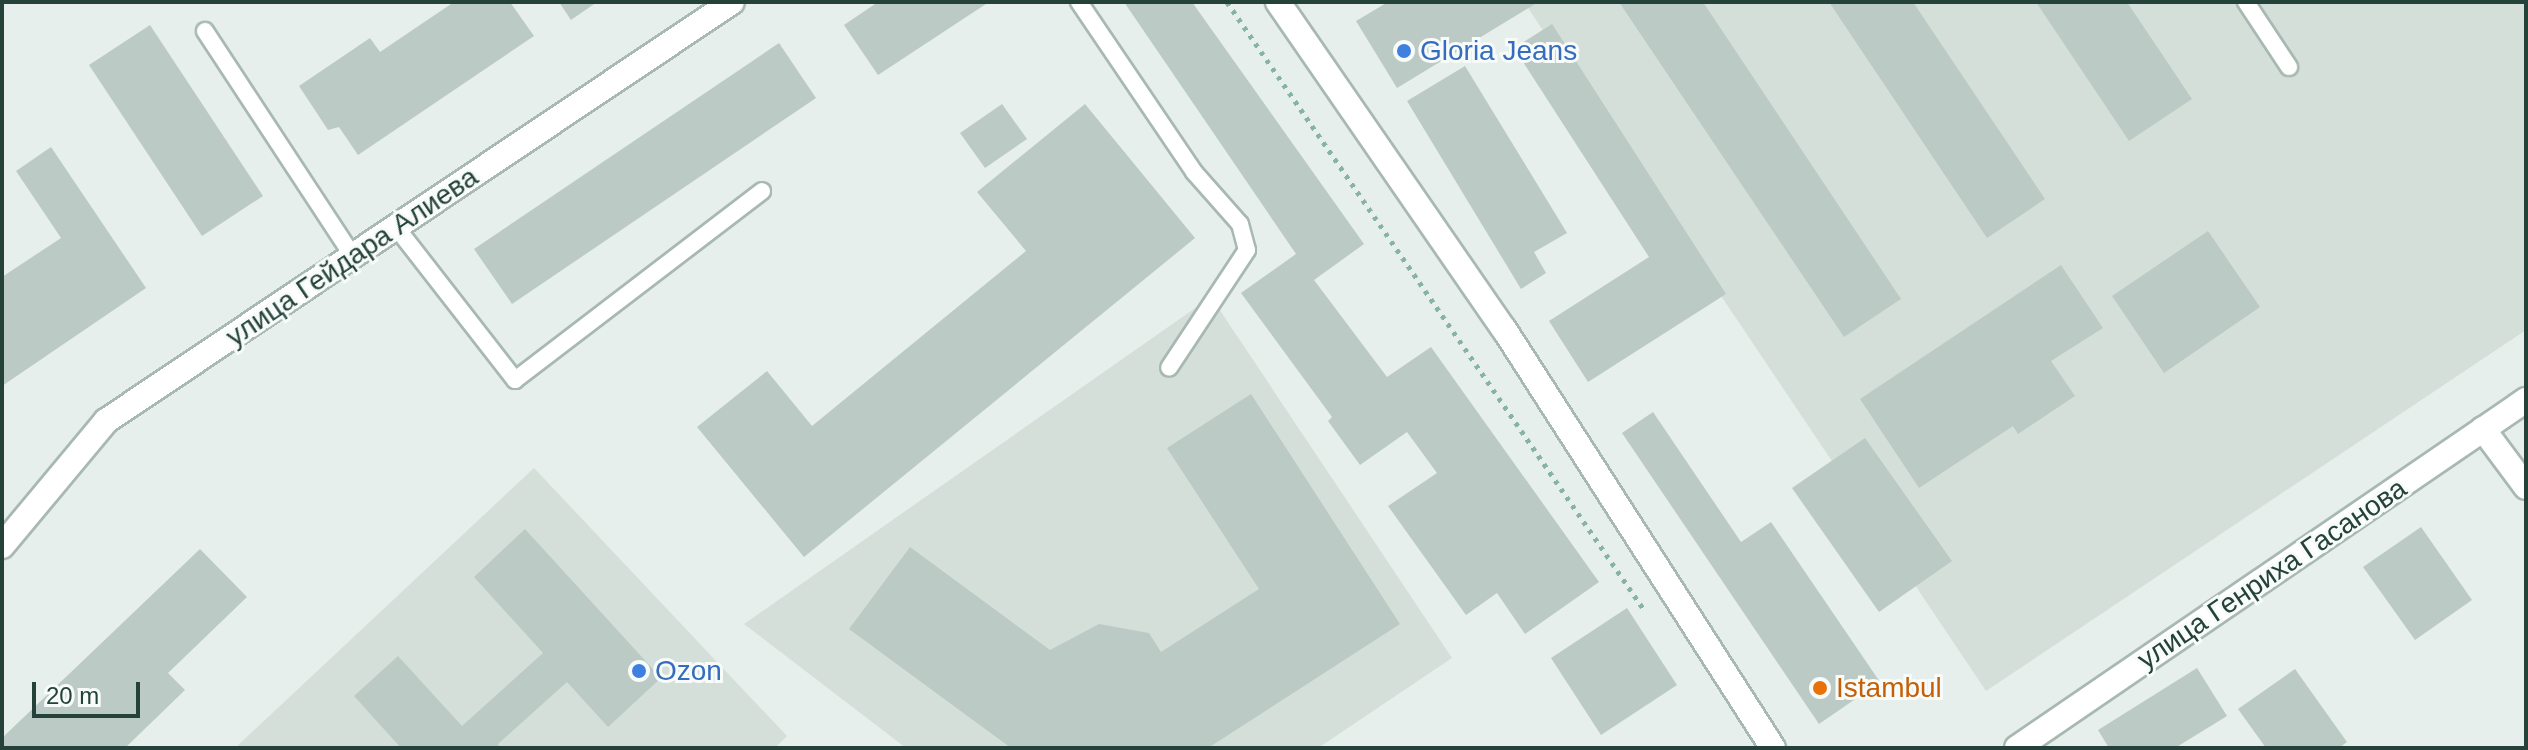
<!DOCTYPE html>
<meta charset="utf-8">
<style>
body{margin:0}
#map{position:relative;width:2528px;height:750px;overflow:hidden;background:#e6efeb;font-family:Arial,sans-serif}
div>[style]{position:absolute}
.built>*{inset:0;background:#d4dfda}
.building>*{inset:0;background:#bbcac4}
.path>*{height:5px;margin-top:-2.5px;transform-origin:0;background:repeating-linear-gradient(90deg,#86b3a5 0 4px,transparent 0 10px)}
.roads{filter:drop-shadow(2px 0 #a8b8b2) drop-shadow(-2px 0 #a8b8b2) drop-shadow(0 2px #a8b8b2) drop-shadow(0 -2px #a8b8b2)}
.service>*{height:16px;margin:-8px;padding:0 8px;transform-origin:8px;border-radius:8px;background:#fff}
.minor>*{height:24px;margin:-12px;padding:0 12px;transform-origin:12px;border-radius:12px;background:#fff}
.tertiary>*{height:24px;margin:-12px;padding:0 12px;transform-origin:12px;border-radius:12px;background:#fff}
.dots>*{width:22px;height:22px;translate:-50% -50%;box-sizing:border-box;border:4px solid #f7fbf9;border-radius:50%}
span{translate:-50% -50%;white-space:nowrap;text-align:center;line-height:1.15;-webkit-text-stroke:6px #f7fbf9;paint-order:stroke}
.shop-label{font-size:28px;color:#366cbe}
.left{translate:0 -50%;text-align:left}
.street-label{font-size:28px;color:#24423a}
.food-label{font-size:28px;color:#c56008}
.frame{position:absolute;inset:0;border:4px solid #24423a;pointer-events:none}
.scale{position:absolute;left:32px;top:682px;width:108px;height:36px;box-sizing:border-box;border:4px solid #24423a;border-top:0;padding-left:10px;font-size:24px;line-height:28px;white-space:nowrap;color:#24423a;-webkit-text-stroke:6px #f7fbf9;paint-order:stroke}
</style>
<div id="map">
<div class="built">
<div style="clip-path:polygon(1524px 2px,2526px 2px,2526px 330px,1986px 691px)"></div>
<div style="clip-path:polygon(1211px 297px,1452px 658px,1318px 748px,906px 748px,744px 624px)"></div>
<div style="clip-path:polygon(534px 468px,787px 736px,775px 748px,235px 748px)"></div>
</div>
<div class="building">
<div style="clip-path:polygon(454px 2px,510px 2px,534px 36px,358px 155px,339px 127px,328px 130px,299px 86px,370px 38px,380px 52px)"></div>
<div style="clip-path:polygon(559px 2px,597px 2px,571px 20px)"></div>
<div style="clip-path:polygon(878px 2px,989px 2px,878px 75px,844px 25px)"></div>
<div style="clip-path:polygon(1124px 2px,1192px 2px,1364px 244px,1314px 280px,1387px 377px,1431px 347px,1599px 582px,1525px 634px,1497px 593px,1466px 615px,1388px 506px,1437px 473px,1407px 432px,1360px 465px,1328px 421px,1332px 417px,1241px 293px,1296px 254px)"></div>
<div style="clip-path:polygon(1388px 2px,1534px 2px,1535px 4px,1397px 88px,1356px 21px)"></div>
<div style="clip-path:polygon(1619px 2px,1703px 2px,1901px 299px,1844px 337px)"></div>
<div style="clip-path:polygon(1829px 2px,1913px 2px,2045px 199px,1987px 238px)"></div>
<div style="clip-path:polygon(2036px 2px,2127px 2px,2192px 99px,2129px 141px)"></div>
<div style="clip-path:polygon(1552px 24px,1726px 294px,1588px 382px,1549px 321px,1649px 257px,1514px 48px)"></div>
<div style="clip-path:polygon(150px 25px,263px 196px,202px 236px,89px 65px)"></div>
<div style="clip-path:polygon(779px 43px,816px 98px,512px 304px,474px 249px)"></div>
<div style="clip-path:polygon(1465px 66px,1567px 233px,1534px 252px,1546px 273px,1521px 289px,1407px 101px)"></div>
<div style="clip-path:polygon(1002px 104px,1027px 139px,985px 168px,960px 133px)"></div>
<div style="clip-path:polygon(1085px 104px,1195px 238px,804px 557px,697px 427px,767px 371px,812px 426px,1026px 251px,977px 192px)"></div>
<div style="clip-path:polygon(51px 147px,146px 288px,2px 386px,2px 277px,61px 238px,16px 171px)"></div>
<div style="clip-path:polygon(2208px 231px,2260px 307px,2164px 373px,2112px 296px)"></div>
<div style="clip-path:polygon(2061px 265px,2103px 328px,2051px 361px,2075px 396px,2018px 434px,2013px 426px,1919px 488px,1860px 399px)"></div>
<div style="clip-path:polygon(1251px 394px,1400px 624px,1208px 748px,1011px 748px,849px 629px,910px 547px,1050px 650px,1099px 624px,1149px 633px,1161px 652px,1259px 589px,1167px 448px)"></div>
<div style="clip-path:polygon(1653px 412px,1741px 542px,1771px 522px,1880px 682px,1819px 724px,1622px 433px)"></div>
<div style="clip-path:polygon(1865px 438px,1952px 561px,1879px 612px,1792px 488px)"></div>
<div style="clip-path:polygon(2421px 527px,2472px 600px,2415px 640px,2363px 567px)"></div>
<div style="clip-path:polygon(525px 529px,661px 678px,608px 727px,567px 682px,498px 744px,501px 748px,401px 748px,354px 696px,398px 656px,462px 726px,543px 653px,474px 577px)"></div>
<div style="clip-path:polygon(200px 549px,247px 597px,168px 673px,185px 690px,125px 748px,2px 748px,2px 738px)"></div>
<div style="clip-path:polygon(1627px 608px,1677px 685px,1601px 735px,1551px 658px)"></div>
<div style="clip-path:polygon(2197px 668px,2227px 716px,2175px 748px,2109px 748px,2098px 730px)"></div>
<div style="clip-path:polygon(2295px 669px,2347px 742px,2339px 748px,2266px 748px,2238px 709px)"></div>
</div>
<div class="path">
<div style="left:1227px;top:2px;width:739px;rotate:55.54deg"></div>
</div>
<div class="roads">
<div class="service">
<div style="left:1079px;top:2px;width:205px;rotate:55.9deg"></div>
<div style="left:1194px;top:172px;width:69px;rotate:48.5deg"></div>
<div style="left:1240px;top:224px;width:27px;rotate:75deg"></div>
<div style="left:1247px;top:250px;width:141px;rotate:123.5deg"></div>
<div style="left:2246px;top:2px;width:78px;rotate:56.5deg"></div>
<div style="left:205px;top:31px;width:269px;rotate:56.7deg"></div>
<div style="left:396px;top:227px;width:194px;rotate:52.1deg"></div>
<div style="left:515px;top:380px;width:311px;rotate:-37.4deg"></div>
</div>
<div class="minor">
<div style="left:2483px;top:429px;width:72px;rotate:53.4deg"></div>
<div style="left:2px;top:546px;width:163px;rotate:-50.2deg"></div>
<div style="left:106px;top:421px;width:753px;rotate:-33.8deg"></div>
<div style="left:2017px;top:748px;width:617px;rotate:-34.36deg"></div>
</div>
<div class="tertiary">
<div style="left:1278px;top:2px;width:397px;rotate:55.4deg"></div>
<div style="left:1504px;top:329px;width:498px;rotate:57.3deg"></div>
</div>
</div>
<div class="dots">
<div style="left:1404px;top:51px;background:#3f7fe0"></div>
<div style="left:639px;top:671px;background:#3f7fe0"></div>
<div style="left:1820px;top:688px;background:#e8710a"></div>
</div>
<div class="shop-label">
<span class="left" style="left:1420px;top:51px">Gloria Jeans</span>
<span class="left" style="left:655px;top:671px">Ozon</span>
</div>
<div class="street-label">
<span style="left:352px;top:257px;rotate:-34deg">улица Гейдара Алиева</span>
<span style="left:2272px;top:574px;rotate:-34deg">улица Генриха Гасанова</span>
</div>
<div class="food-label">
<span class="left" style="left:1836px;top:688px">Istambul</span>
</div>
<div class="frame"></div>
<div class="scale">20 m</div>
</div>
